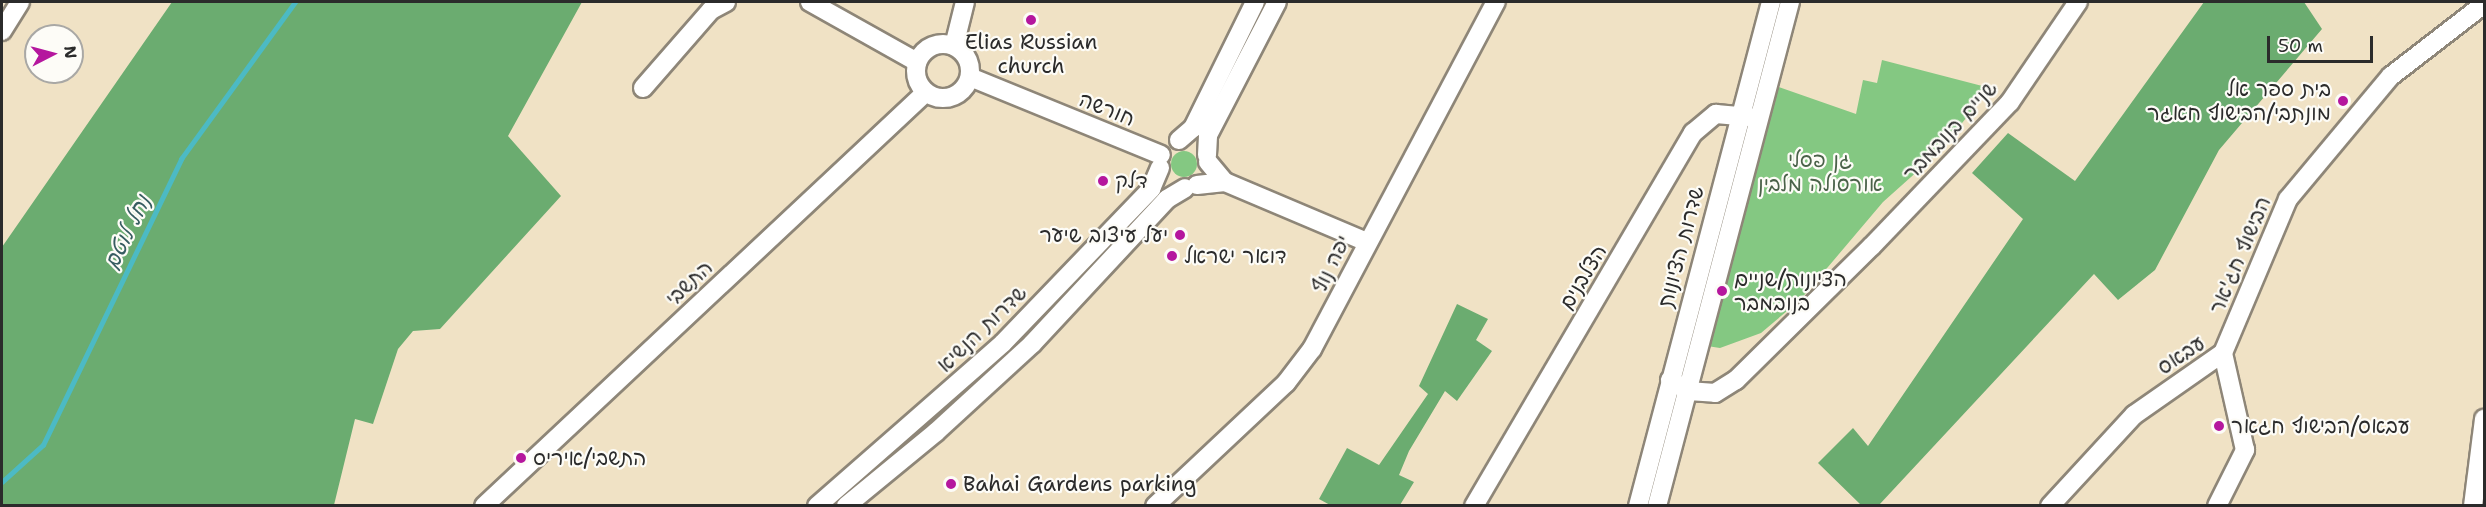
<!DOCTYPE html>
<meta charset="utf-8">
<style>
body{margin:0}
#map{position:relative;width:2486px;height:507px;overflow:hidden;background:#f0e2c5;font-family:"Shantell Sans","Playpen Sans Hebrew",sans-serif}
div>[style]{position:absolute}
.green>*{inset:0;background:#84c882}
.round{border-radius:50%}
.forest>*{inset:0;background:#6bac70}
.stream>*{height:4.5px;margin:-2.25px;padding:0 2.25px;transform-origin:2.25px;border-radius:2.25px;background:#4cbac4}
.roads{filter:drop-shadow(2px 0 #8e8678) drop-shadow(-2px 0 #8e8678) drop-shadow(0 2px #8e8678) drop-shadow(0 -2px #8e8678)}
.minor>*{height:18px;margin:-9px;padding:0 9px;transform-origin:9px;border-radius:9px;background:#fff}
.minor>.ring{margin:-9px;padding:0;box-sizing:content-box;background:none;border:18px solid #fff;border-radius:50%}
.dots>*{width:16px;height:16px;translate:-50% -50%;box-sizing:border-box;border:3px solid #fdfcf7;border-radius:50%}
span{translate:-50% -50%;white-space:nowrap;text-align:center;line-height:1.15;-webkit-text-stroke:4.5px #fdfcf7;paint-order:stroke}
.poi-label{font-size:21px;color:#2b2b2b}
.right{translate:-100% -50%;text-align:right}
.left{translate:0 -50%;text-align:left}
.street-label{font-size:21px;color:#2b2b2b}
.park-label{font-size:21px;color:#4a6249}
.water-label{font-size:22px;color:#375d61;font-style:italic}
.frame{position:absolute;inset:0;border:3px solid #2b2b2b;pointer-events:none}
.north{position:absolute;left:24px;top:24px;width:60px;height:60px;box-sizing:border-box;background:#fdfcf7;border:2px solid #a9a8a5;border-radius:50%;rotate:84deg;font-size:16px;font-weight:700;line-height:24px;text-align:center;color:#2b2b2b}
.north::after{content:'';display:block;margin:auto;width:21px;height:27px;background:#b5179e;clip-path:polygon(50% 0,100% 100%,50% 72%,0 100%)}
.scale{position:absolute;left:2267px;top:36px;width:106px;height:27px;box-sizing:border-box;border:3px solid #2b2b2b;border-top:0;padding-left:8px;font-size:18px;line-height:21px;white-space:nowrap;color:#2b2b2b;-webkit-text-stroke:4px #fdfcf7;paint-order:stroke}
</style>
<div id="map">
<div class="green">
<div style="clip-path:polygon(1882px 60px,1990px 88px,1939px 152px,1883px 202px,1800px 300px,1761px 333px,1720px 348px,1707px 346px,1773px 85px,1856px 114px,1863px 80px,1877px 83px)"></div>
<div class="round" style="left:1171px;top:151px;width:26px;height:26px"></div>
</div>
<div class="forest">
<div style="clip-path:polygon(172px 2px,582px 2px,508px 136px,561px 196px,440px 329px,413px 331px,398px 349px,373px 424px,355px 419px,334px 505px,2px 505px,2px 247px)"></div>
<div style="clip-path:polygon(2204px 2px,2304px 2px,2322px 29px,2219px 150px,2155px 270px,2118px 300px,2094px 274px,1879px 505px,1861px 505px,1818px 463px,1853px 428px,1868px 446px,2023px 219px,1972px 173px,2008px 133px,2075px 181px)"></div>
<div style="clip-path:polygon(1457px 304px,1488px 319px,1476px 340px,1492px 351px,1457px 401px,1445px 391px,1409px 451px,1399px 475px,1414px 482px,1400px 505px,1330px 505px,1319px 499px,1347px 448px,1379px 465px,1428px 394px,1419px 386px)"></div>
</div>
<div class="stream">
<div style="left:2px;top:482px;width:55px;rotate:-42.1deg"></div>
<div style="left:43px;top:445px;width:318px;rotate:-64.2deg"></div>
<div style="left:181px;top:159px;width:194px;rotate:-54deg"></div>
</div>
<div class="roads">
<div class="minor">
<div style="left:810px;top:2px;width:123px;rotate:29.3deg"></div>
<div style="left:2px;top:31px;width:34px;rotate:-58deg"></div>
<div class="ring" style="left:916px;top:44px;width:36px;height:36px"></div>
<div style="left:954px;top:46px;width:45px;rotate:-76deg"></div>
<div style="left:970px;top:77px;width:206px;rotate:22.2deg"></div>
<div style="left:643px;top:88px;width:103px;rotate:-48.9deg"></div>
<div style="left:711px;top:10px;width:17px;rotate:-28deg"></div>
<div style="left:1179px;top:140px;width:18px;rotate:-41deg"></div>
<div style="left:1193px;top:128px;width:140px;rotate:-63.8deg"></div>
<div style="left:1207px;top:155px;width:20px;rotate:-87deg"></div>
<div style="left:1208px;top:135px;width:150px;rotate:-62.6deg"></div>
<div style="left:1208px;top:162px;width:26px;rotate:50deg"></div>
<div style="left:1225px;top:182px;width:154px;rotate:22.9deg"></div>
<div style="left:1197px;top:185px;width:28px;rotate:-6deg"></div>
<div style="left:2223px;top:353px;width:167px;rotate:-67.1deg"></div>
<div style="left:2288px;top:199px;width:160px;rotate:-50.1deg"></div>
<div style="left:2391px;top:76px;width:118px;rotate:-37.7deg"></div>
<div style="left:1670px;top:380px;width:21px;rotate:31deg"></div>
<div style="left:1688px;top:391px;width:27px;rotate:4deg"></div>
<div style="left:1715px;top:393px;width:25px;rotate:-32deg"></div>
<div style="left:1736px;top:380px;width:191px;rotate:-44.6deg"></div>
<div style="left:1872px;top:246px;width:199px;rotate:-46.2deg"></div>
<div style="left:2010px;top:102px;width:121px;rotate:-55.8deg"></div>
<div style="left:484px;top:506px;width:604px;rotate:-43.12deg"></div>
<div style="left:817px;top:506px;width:247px;rotate:-41.2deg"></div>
<div style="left:1003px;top:343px;width:214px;rotate:-46.1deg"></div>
<div style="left:1151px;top:189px;width:23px;rotate:-67deg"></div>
<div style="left:846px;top:506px;width:117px;rotate:-39.4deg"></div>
<div style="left:936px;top:432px;width:130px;rotate:-42.5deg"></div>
<div style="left:1032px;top:344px;width:198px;rotate:-47deg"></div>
<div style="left:1167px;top:199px;width:21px;rotate:-31deg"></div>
<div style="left:1155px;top:506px;width:180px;rotate:-43.2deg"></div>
<div style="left:1286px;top:383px;width:43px;rotate:-52.6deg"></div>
<div style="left:1312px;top:349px;width:393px;rotate:-62.1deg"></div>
<div style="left:1474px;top:506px;width:433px;rotate:-59.6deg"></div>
<div style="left:1693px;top:133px;width:30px;rotate:-40deg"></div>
<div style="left:1716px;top:114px;width:34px;rotate:5deg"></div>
<div style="left:1638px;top:506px;width:521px;rotate:-75.22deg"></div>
<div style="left:1657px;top:506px;width:521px;rotate:-75.22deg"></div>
<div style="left:2050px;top:506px;width:124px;rotate:-47.3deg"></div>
<div style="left:2134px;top:415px;width:108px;rotate:-34.9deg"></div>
<div style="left:2217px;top:506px;width:63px;rotate:-63.4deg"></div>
<div style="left:2245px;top:450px;width:99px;rotate:-102.8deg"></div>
<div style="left:2473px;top:506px;width:88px;rotate:-82.8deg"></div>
</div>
</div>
<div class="dots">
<div style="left:1031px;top:20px;background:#b5179e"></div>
<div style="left:2343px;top:101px;background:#b5179e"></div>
<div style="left:1103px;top:181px;background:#b5179e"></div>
<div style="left:1180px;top:235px;background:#b5179e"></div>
<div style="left:1172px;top:256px;background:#b5179e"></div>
<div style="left:1722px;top:291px;background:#b5179e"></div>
<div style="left:2219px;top:426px;background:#b5179e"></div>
<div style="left:521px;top:458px;background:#b5179e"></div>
<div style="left:951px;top:484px;background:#b5179e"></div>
</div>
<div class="poi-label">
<span style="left:1031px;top:54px">Elias Russian<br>church</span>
<span class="right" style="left:2331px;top:101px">בית ספר אל<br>מונתבי/הבישוף חאגר</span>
<span class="left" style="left:1115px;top:181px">דלק</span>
<span class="right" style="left:1168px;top:235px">יעל עיצוב שיער</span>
<span class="left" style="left:1184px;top:256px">דואר ישראל</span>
<span class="left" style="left:1734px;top:291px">הציונות/שניים<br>בנובמבר</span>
<span class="left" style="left:2231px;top:426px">עבאס/הבישוף חגאר</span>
<span class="left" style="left:533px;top:458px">התשבי/איריס</span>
<span class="left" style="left:963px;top:484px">Bahai Gardens parking</span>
</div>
<div class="street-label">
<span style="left:1107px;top:109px;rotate:22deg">חורשה</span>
<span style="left:1950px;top:131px;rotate:-47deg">שניים בנובמבר</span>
<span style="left:1681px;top:247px;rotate:-75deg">שדרות הציונות</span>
<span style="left:2240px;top:255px;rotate:-67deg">הבישוף חג'אר</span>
<span style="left:1331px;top:264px;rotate:-64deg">יפה נוף</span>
<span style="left:1583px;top:277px;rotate:-59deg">הצלבנים</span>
<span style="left:689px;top:283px;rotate:-43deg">התשבי</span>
<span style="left:982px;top:329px;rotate:-44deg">שדרות הנשיא</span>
<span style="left:2181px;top:355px;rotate:-34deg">עבאס</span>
</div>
<div class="park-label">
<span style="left:1820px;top:172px">גן פסלי<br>אורסולה מלבין</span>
</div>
<div class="water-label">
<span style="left:127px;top:232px;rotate:-64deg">נחל לוטם</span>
</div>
<div class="frame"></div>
<div class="north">N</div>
<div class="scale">50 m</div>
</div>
